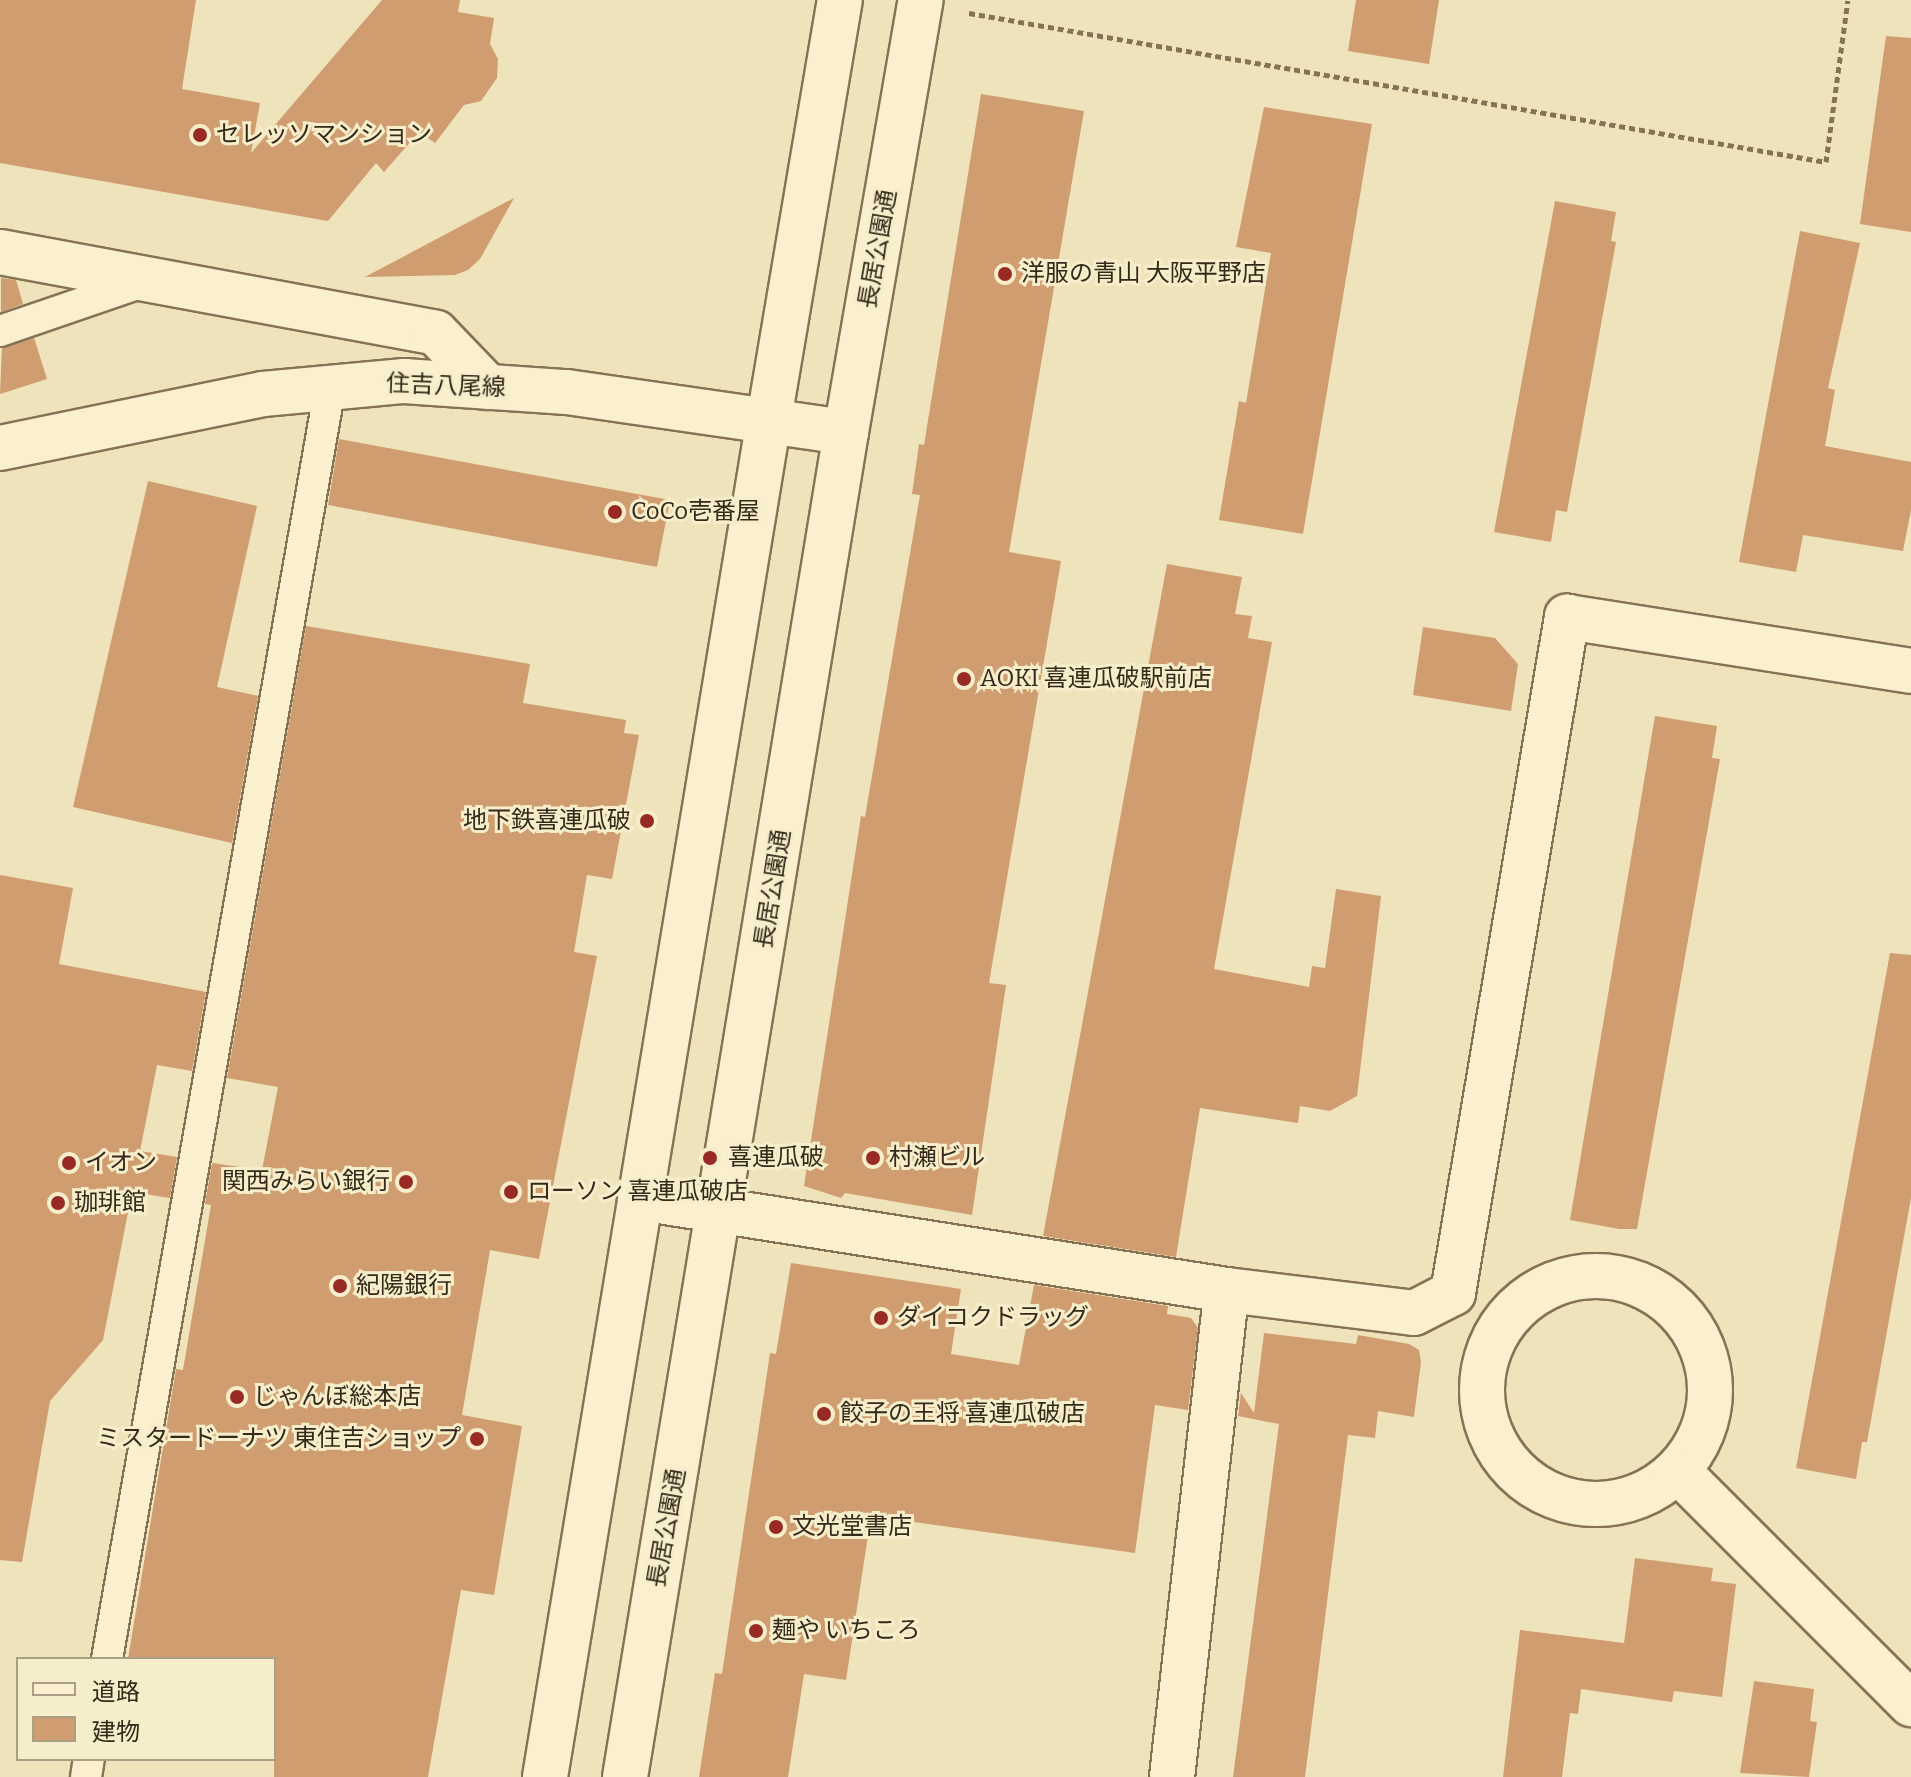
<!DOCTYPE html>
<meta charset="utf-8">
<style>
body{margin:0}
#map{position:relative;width:1911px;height:1777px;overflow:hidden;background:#efe3bb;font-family:Bitter,"Noto Sans JP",serif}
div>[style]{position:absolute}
.building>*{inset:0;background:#cf9d6f}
.path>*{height:5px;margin-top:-2.5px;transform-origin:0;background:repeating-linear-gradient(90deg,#867255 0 6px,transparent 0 10px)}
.roads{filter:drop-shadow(2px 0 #867255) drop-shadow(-2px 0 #867255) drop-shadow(0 2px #867255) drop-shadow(0 -2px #867255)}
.service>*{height:30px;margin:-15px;padding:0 15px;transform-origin:15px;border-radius:15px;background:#faf0ce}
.minor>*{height:44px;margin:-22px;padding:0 22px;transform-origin:22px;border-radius:22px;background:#faf0ce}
.minor>.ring{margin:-22px;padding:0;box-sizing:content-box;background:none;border:44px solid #faf0ce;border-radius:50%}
.tertiary>*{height:44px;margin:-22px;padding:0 22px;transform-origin:22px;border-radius:22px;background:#faf0ce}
.secondary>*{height:44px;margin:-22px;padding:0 22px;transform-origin:22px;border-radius:22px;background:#faf0ce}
.dots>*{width:22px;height:22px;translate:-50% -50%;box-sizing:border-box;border:4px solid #f6edcb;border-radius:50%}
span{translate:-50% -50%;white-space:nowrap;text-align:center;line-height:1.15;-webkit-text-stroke:6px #f6edcb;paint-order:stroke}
.poi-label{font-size:24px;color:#35291a}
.left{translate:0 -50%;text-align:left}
.right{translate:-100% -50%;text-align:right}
.street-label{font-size:24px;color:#35291a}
.legend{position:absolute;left:16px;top:1657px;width:260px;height:104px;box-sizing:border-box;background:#f6edcb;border:2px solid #a99f84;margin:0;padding:10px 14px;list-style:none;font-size:24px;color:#35291a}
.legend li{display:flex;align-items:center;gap:16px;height:40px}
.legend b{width:40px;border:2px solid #a99f84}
</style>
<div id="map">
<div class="building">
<div style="clip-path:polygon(0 0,196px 0,182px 89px,260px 103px,251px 153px,382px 0,460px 0,458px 12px,494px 18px,490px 44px,498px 59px,497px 78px,481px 101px,464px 105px,435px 143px,419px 132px,384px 172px,376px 163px,328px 221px,0 163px)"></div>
<div style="clip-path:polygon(1356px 0,1439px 0,1429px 64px,1348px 51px)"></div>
<div style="clip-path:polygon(1886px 36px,1911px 38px,1911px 232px,1860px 224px)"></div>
<div style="clip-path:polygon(981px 94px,1084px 111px,1009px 552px,1061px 561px,989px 983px,1006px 985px,972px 1215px,845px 1193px,841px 1198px,804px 1186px,861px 816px,865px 817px,920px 495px,912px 494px,919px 444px,924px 445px)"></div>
<div style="clip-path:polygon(1264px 107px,1372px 124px,1303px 534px,1219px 520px,1239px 401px,1246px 403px,1271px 253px,1236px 247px)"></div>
<div style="clip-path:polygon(514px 198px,480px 259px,468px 270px,455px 275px,365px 277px)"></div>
<div style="clip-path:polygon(1555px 201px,1616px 212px,1611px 241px,1616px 242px,1567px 512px,1556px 510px,1551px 542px,1494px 532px)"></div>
<div style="clip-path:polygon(1800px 231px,1860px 243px,1828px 388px,1835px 390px,1825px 446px,1911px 462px,1911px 510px,1903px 551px,1803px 535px,1796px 572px,1739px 562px)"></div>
<div style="clip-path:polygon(1px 278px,16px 280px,23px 304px,1px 312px)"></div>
<div style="clip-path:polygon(34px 338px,47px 379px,0 394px,2px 348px)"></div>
<div style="clip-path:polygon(339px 439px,670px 500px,657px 567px,328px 505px)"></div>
<div style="clip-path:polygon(148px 481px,257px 506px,217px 687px,258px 696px,232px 843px,73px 807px)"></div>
<div style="clip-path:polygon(1167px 564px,1242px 577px,1235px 614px,1252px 616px,1248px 638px,1272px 642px,1214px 969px,1309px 987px,1312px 966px,1325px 968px,1336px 889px,1381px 896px,1357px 1096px,1330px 1111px,1300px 1106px,1298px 1123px,1200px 1108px,1176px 1257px,1043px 1236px)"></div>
<div style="clip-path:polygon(306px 626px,530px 664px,523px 703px,626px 720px,624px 733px,639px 735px,612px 879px,587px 875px,574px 952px,597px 956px,539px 1259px,490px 1250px,462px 1415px,522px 1426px,494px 1595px,461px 1590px,428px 1777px,274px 1777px,274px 1659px,128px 1659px,176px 1369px,183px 1370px,211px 1205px,205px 1204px,212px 1163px,262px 1170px,278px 1087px,227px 1078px)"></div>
<div style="clip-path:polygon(1423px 627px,1495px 638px,1518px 664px,1511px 711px,1413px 695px)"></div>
<div style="clip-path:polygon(1655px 716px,1717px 726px,1712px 758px,1720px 759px,1637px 1229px,1619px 1229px,1570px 1220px)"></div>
<div style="clip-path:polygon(0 875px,73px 888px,59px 964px,206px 992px,192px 1071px,157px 1065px,140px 1151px,177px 1157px,170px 1198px,132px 1192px,103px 1340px,50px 1401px,22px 1562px,0 1560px)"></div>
<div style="clip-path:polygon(1890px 953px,1911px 955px,1911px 1198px,1867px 1442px,1862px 1442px,1856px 1479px,1796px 1468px)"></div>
<div style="clip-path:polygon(791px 1263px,961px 1289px,951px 1354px,1019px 1365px,1034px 1285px,1168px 1306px,1167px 1314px,1191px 1318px,1198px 1328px,1188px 1410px,1155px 1405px,1135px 1553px,871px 1516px,846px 1680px,804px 1674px,788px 1777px,699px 1777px,715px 1673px,722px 1674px,770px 1353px,776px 1354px)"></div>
<div style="clip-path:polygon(1264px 1333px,1356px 1344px,1358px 1335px,1409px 1344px,1419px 1350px,1421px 1362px,1414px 1417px,1378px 1411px,1375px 1438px,1348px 1435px,1305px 1777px,1233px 1777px,1279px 1424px,1238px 1416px,1241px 1393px,1254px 1413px)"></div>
<div style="clip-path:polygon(1635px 1558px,1713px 1568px,1711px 1581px,1736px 1584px,1722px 1697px,1674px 1691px,1672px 1702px,1581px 1689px,1578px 1714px,1570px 1713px,1562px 1777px,1503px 1777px,1520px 1630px,1624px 1643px)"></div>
<div style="clip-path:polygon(1754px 1681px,1814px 1689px,1810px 1721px,1817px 1722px,1809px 1777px,1740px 1773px)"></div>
</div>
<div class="path">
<div style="left:969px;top:13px;width:870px;rotate:9.86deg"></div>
<div style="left:1826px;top:162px;width:163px;rotate:-82.3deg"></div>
</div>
<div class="roads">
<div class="service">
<div style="left:0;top:331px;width:154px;rotate:-18.9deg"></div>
<div style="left:107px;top:1659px;width:1290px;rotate:-80.05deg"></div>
<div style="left:86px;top:1777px;width:18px;rotate:-81deg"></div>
</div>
<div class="minor">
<div style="left:0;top:252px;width:443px;rotate:10.5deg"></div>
<div style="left:436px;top:333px;width:75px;rotate:46.1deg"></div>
<div style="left:640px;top:1198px;width:594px;rotate:8.91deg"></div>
<div style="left:1227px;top:1290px;width:188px;rotate:7deg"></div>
<div style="left:1414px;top:1313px;width:44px;rotate:-27.1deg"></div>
<div class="ring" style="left:1482px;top:1276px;width:184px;height:184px"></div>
<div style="left:1453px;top:1293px;width:686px;rotate:-80.43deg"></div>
<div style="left:1567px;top:617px;width:348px;rotate:8.9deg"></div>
<div style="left:1678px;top:1471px;width:330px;rotate:45deg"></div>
<div style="left:1172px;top:1777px;width:490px;rotate:-83.6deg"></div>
</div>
<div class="tertiary">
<div style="left:769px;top:419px;width:425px;rotate:-80.4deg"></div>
<div style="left:846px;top:432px;width:438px;rotate:-80.2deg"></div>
</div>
<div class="secondary">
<div style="left:0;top:448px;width:268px;rotate:-11.6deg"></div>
<div style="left:263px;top:394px;width:142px;rotate:-5.3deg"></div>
<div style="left:404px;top:381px;width:163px;rotate:3.9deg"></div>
<div style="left:567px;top:392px;width:282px;rotate:8.2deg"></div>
<div style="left:846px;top:432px;width:1363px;rotate:99.33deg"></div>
<div style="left:545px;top:1777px;width:1376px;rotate:-80.63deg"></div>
</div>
</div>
<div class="dots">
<div style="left:200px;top:135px;background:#972a23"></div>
<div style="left:1005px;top:274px;background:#972a23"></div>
<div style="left:615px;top:512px;background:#972a23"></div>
<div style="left:964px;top:679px;background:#972a23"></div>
<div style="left:647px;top:821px;background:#972a23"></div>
<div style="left:710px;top:1158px;background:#972a23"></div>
<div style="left:873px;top:1158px;background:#972a23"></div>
<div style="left:69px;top:1163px;background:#972a23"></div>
<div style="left:406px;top:1182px;background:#972a23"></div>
<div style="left:511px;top:1192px;background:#972a23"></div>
<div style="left:58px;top:1203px;background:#972a23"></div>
<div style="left:340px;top:1286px;background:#972a23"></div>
<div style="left:881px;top:1318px;background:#972a23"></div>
<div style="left:237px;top:1397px;background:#972a23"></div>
<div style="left:824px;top:1414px;background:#972a23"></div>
<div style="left:477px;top:1439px;background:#972a23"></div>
<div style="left:776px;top:1527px;background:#972a23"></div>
<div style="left:756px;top:1631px;background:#972a23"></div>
</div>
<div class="poi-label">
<span class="left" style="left:216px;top:135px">セレッソマンション</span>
<span class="left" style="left:1021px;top:274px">洋服の青山 大阪平野店</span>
<span class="left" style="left:631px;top:512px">CoCo壱番屋</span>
<span class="left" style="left:980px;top:679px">AOKI 喜連瓜破駅前店</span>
<span class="right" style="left:631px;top:821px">地下鉄喜連瓜破</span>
<span class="left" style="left:728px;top:1158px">喜連瓜破</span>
<span class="left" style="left:889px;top:1158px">村瀬ビル</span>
<span class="left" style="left:85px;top:1163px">イオン</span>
<span class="right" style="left:390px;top:1182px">関西みらい銀行</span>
<span class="left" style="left:527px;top:1192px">ローソン 喜連瓜破店</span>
<span class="left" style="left:74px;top:1203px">珈琲館</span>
<span class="left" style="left:356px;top:1286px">紀陽銀行</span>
<span class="left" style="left:897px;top:1318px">ダイコクドラッグ</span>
<span class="left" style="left:253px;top:1397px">じゃんぼ総本店</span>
<span class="left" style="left:840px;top:1414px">餃子の王将 喜連瓜破店</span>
<span class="right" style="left:461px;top:1439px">ミスタードーナツ 東住吉ショップ</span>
<span class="left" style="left:792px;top:1527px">文光堂書店</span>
<span class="left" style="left:772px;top:1631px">麺や いちころ</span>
</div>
<div class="street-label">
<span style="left:878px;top:249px;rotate:-80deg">長居公園通</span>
<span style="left:446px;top:386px;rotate:2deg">住吉八尾線</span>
<span style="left:773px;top:889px;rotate:-81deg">長居公園通</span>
<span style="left:667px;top:1528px;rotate:-80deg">長居公園通</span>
</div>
<ul class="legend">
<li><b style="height:10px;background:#faf0ce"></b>道路</li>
<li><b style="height:22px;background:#cf9d6f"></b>建物</li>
</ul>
</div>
